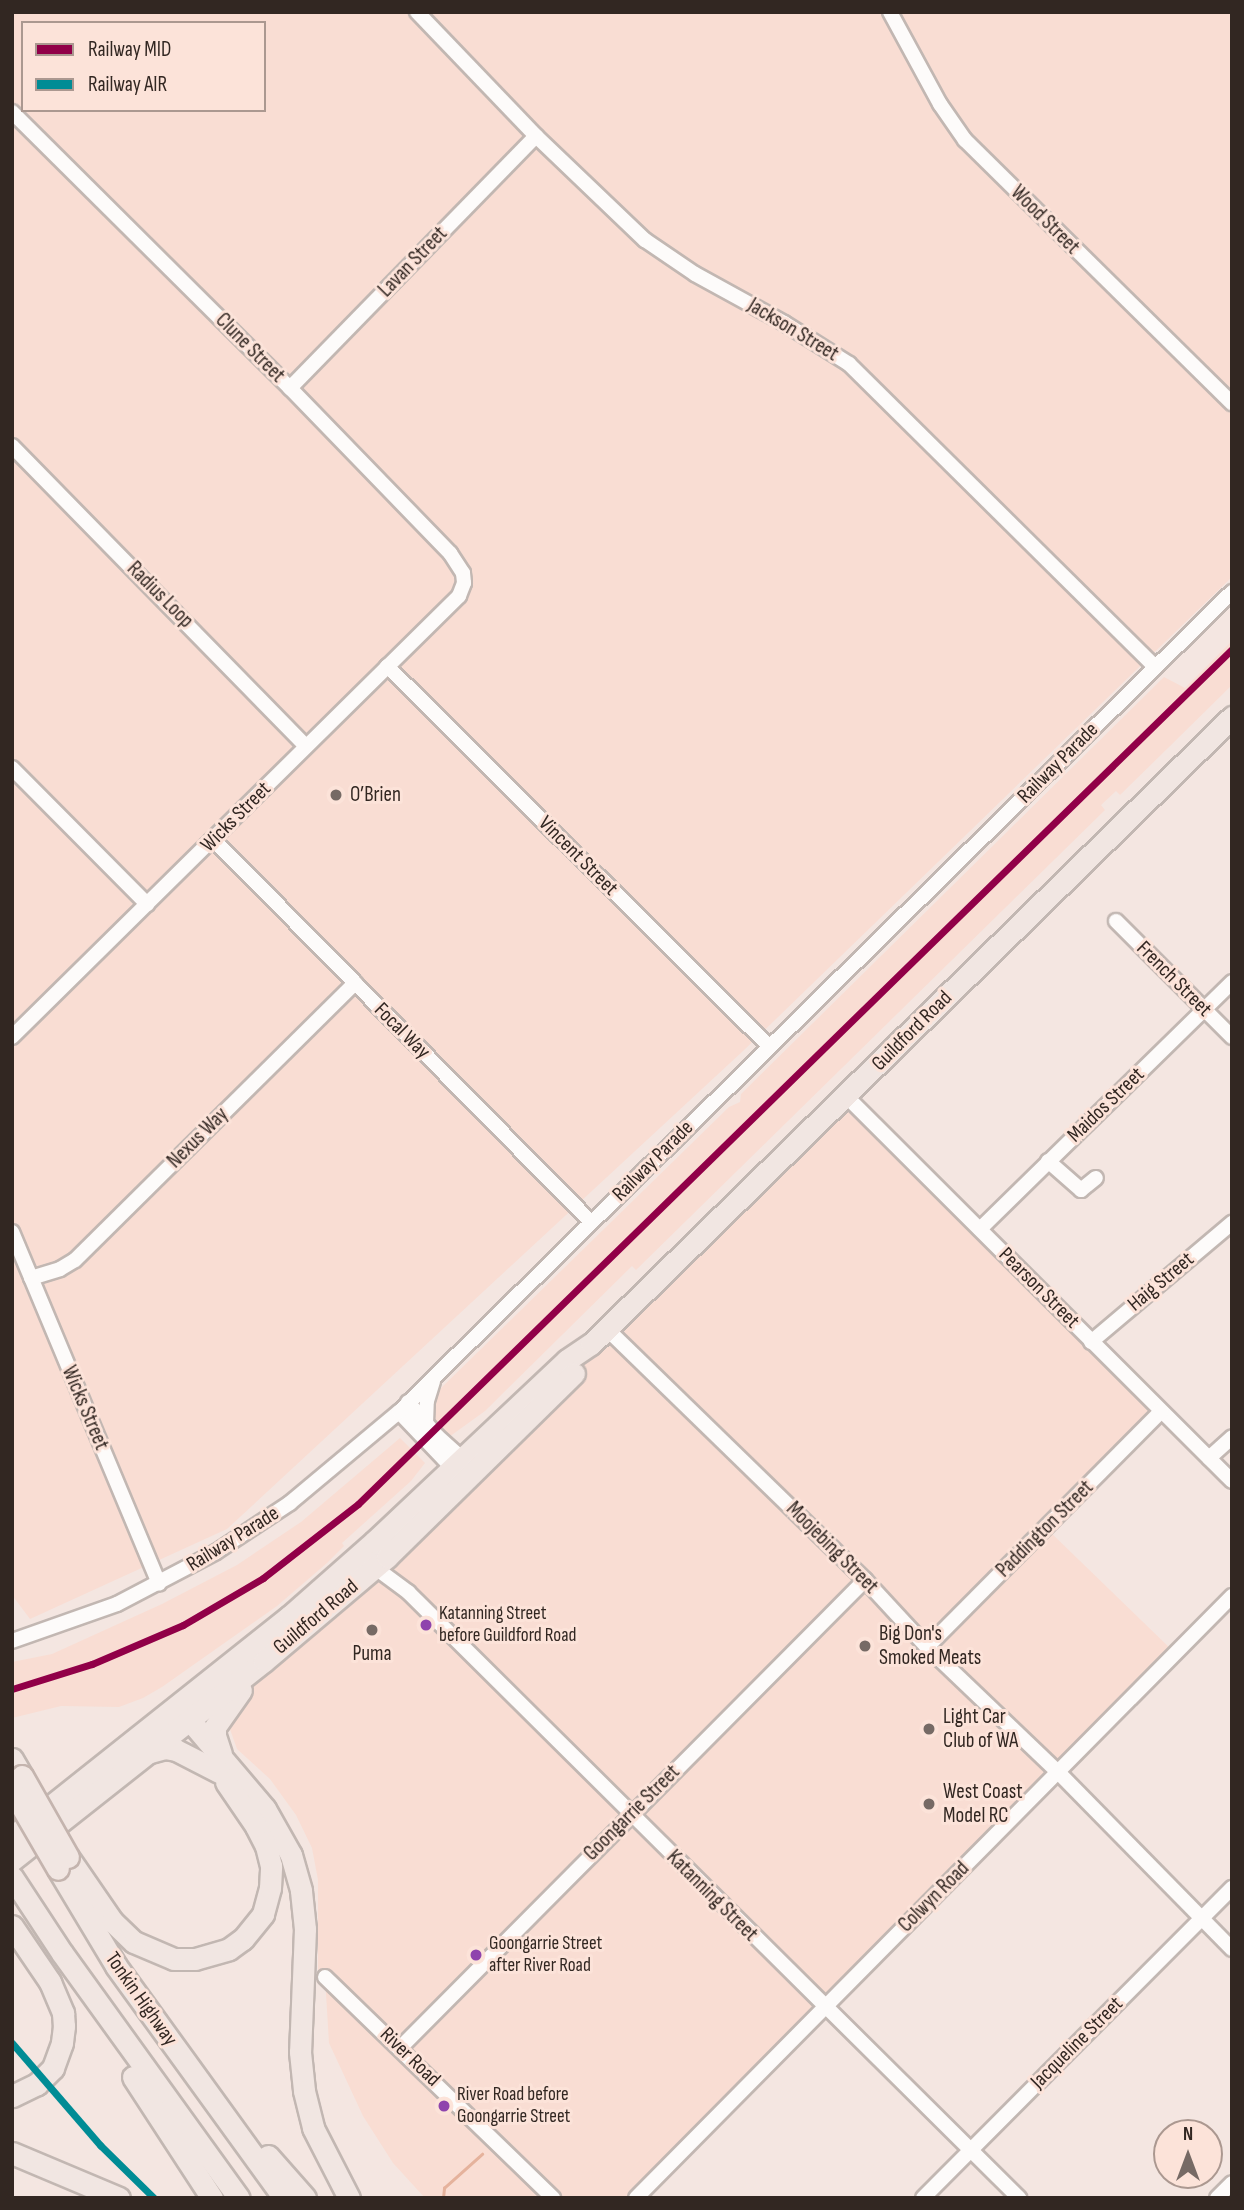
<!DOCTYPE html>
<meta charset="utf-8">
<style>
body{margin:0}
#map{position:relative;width:1244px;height:2210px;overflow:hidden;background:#f4e6e1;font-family:"Sofia Sans Condensed",sans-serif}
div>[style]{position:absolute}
.built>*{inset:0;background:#f9ddd3}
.stream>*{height:2.5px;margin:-1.25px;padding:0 1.25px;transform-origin:1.25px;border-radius:1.25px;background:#e5b29c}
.roads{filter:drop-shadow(2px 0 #c2b7b2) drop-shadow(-2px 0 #c2b7b2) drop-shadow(0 2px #c2b7b2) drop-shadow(0 -2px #c2b7b2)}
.minor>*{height:14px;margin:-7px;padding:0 7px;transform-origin:7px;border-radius:7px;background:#fdfbfa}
.highway>*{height:21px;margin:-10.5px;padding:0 10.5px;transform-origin:10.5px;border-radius:10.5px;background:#f1e6e2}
.bridges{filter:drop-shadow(2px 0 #c4b4ae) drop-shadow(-2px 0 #c4b4ae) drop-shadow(0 2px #c4b4ae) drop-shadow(0 -2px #c4b4ae)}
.highway-bridge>*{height:21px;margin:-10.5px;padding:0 10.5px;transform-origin:10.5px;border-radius:10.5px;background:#f1e6e2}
.rail-1>*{height:7px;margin:-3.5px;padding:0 3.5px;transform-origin:3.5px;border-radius:3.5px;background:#910048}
.rail-2>*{height:7px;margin:-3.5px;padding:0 3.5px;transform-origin:3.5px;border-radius:3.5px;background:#008c95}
.dots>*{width:19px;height:19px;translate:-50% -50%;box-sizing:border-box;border:4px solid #fce3d9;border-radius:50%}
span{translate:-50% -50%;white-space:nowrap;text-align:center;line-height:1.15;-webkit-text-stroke:6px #fce3d9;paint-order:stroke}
.bus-label{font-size:19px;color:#322722}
.left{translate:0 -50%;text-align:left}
.street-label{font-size:21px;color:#322722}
.poi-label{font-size:21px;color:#322722}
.frame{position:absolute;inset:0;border:14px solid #322722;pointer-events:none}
.legend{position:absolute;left:21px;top:21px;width:245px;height:91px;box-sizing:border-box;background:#fce3d9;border:2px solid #ab9890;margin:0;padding:9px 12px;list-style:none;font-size:21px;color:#322722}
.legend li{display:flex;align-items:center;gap:14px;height:35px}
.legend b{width:35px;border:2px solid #ab9890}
.north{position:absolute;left:1153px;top:2119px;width:70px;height:70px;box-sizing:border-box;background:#fce3d9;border:2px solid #ab9890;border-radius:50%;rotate:0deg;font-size:19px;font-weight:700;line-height:28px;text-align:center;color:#322722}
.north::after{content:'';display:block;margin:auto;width:24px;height:32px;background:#766a65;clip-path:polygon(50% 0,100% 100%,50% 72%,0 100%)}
</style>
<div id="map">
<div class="built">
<div style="clip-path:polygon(evenodd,12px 12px,1232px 12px,1232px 577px,743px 1051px,227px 1529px,30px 1619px,12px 1595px,12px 12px,23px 23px,264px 23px,264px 110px,23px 110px,23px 23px)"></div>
<div style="clip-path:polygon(1232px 641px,1232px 685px,1168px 748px,1120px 795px,1116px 791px,1101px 805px,1105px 810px,636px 1270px,632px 1266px,485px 1411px,449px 1437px,437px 1426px,433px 1421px,433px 1397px,437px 1392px,729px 1107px,740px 1102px,741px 1094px,1164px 677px,1185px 688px)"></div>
<div style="clip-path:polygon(846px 1096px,1161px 1411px,1046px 1528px,1175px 1653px,636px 2198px,425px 2198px,393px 2163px,363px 2116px,329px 2043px,325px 1977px,318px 1970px,318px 1880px,312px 1848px,296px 1815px,270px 1779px,237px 1749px,226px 1718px,264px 1661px,577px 1370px,591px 1344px)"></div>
<div style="clip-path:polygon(400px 1438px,425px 1463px,411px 1481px,342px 1543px,344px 1546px,327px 1563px,277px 1606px,162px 1687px,143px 1698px,119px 1707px,61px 1706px,12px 1718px,12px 1662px,52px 1654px,162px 1604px,237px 1565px,301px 1522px)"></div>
</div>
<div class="stream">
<div style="left:443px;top:2198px;width:10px;rotate:-84deg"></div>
<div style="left:444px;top:2188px;width:51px;rotate:-41.8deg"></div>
</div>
<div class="roads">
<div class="minor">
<div style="left:417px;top:12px;width:172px;rotate:46.2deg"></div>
<div style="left:536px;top:136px;width:151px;rotate:43.7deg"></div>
<div style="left:645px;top:240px;width:60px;rotate:34.2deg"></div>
<div style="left:695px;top:274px;width:102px;rotate:28.8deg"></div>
<div style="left:784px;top:323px;width:77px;rotate:32.2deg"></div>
<div style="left:849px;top:364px;width:431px;rotate:44.7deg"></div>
<div style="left:890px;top:12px;width:105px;rotate:61.5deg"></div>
<div style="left:940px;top:104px;width:44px;rotate:55.2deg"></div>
<div style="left:965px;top:140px;width:375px;rotate:44.6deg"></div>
<div style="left:12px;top:112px;width:392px;rotate:44.8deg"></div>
<div style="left:290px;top:388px;width:230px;rotate:45.9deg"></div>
<div style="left:450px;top:553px;width:24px;rotate:57deg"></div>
<div style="left:463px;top:573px;width:10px;rotate:84deg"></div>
<div style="left:464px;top:583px;width:14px;rotate:111deg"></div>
<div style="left:459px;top:596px;width:628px;rotate:135.39deg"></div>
<div style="left:290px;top:388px;width:352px;rotate:-45.7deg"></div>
<div style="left:12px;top:446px;width:420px;rotate:45.6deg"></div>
<div style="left:387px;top:666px;width:539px;rotate:44.85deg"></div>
<div style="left:12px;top:768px;width:192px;rotate:45.2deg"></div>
<div style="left:213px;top:839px;width:538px;rotate:45.38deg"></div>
<div style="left:1116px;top:921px;width:164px;rotate:45deg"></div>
<div style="left:846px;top:1096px;width:545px;rotate:44.93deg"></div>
<div style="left:1048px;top:1161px;width:44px;rotate:41.3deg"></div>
<div style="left:1081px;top:1190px;width:19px;rotate:-39deg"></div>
<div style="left:980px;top:1229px;width:353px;rotate:-44.4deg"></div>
<div style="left:12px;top:1232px;width:381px;rotate:67.3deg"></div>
<div style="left:31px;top:1278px;width:30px;rotate:-17deg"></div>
<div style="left:60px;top:1269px;width:17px;rotate:-31deg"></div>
<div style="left:75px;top:1260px;width:394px;rotate:-44.7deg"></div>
<div style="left:607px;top:1329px;width:360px;rotate:44.2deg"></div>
<div style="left:865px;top:1580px;width:91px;rotate:47.2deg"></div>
<div style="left:927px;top:1647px;width:181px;rotate:43.7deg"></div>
<div style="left:1058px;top:1772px;width:248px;rotate:45.5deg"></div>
<div style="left:1091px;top:1342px;width:185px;rotate:-40.2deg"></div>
<div style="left:408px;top:1402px;width:45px;rotate:49.5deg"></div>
<div style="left:437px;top:1436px;width:40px;rotate:42deg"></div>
<div style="left:399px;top:1412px;width:86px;rotate:46.4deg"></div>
<div style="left:426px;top:1424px;width:23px;rotate:-88deg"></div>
<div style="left:427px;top:1401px;width:21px;rotate:-73deg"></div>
<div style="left:1209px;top:1458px;width:31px;rotate:-42deg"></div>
<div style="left:369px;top:1563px;width:49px;rotate:36.6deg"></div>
<div style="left:408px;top:1592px;width:861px;rotate:44.76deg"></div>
<div style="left:12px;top:1641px;width:111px;rotate:-19.4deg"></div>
<div style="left:117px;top:1604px;width:112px;rotate:-27.7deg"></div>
<div style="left:216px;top:1552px;width:89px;rotate:-33.5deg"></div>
<div style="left:290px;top:1503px;width:142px;rotate:-39.9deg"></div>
<div style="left:399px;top:1412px;width:1169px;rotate:-44.55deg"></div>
<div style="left:927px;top:1647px;width:332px;rotate:-45.2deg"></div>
<div style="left:325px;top:1977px;width:318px;rotate:44.1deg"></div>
<div style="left:401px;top:2047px;width:658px;rotate:-45.18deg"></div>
<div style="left:636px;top:2198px;width:847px;rotate:-45.29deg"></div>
<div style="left:923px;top:2198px;width:438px;rotate:-45.1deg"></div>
<div style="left:1217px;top:2198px;width:21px;rotate:-45deg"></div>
</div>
<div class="highway">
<div style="left:182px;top:1711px;width:128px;rotate:49.7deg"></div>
<div style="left:265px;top:1809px;width:53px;rotate:60.5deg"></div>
<div style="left:291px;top:1855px;width:37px;rotate:74deg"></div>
<div style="left:301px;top:1891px;width:38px;rotate:84deg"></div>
<div style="left:305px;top:1929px;width:123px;rotate:92.3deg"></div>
<div style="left:300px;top:2052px;width:39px;rotate:84deg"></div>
<div style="left:304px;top:2091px;width:38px;rotate:76deg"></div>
<div style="left:313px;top:2128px;width:79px;rotate:62.8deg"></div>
<div style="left:147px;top:1753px;width:18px;rotate:-16deg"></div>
<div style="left:164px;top:1748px;width:12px;rotate:9deg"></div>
<div style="left:176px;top:1750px;width:48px;rotate:27.1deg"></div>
<div style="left:221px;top:1754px;width:19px;rotate:-108deg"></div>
<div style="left:215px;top:1736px;width:9px;rotate:-90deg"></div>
<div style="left:215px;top:1727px;width:45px;rotate:-54.9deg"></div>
<div style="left:12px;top:1759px;width:20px;rotate:60deg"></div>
<div style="left:12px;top:1837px;width:355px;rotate:-38.5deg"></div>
<div style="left:290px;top:1616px;width:112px;rotate:-41.4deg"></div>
<div style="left:374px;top:1542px;width:265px;rotate:-43.3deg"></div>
<div style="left:567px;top:1360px;width:29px;rotate:-34deg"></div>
<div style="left:591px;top:1344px;width:897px;rotate:-44.37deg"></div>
<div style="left:68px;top:1857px;width:78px;rotate:55.5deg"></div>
<div style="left:112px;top:1921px;width:30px;rotate:44deg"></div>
<div style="left:134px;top:1942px;width:43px;rotate:23deg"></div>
<div style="left:174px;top:1959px;width:21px"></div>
<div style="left:195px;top:1959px;width:35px;rotate:-16deg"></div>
<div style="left:229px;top:1949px;width:17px;rotate:-36deg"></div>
<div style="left:243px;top:1939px;width:32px;rotate:-51deg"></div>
<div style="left:263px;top:1914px;width:27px;rotate:-75deg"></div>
<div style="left:270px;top:1888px;width:22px;rotate:-87deg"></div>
<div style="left:271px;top:1866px;width:21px;rotate:-104deg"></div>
<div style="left:266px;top:1846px;width:22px;rotate:-117deg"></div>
<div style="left:256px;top:1826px;width:53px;rotate:-124.3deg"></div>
<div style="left:12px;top:1860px;width:321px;rotate:-38.3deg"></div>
<div style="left:264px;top:1661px;width:161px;rotate:-40.2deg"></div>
<div style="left:387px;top:1557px;width:262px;rotate:-44.5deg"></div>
<div style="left:58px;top:1869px;width:113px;rotate:59.1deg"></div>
<div style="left:116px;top:1966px;width:286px;rotate:54.1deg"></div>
<div style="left:12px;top:1877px;width:91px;rotate:56.7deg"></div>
<div style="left:62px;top:1953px;width:302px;rotate:54.2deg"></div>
<div style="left:12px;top:1926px;width:68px;rotate:55.8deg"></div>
<div style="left:50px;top:1982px;width:34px;rotate:67deg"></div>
<div style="left:63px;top:2013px;width:13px;rotate:86deg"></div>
<div style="left:64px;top:2026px;width:17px;rotate:97deg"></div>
<div style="left:62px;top:2043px;width:27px;rotate:110deg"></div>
<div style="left:53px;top:2068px;width:23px;rotate:135deg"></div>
<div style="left:37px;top:2084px;width:28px;rotate:154deg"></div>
<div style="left:133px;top:2077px;width:145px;rotate:56.9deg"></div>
<div style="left:12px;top:2153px;width:116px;rotate:22.8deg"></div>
<div style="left:268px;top:2156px;width:56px;rotate:48.6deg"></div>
</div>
</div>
<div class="bridges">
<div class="highway-bridge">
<div style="left:22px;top:1776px;width:93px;rotate:60.4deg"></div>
<div style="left:12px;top:1790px;width:91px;rotate:59.8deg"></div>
</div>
</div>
<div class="rail-1">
<div style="left:12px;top:1689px;width:84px;rotate:-17.4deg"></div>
<div style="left:92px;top:1664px;width:99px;rotate:-23.2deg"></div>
<div style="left:183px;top:1625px;width:93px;rotate:-30.4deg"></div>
<div style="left:263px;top:1578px;width:120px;rotate:-37.9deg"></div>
<div style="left:358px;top:1504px;width:1223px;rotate:-44.37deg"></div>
</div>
<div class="rail-2">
<div style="left:12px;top:2043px;width:135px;rotate:49.2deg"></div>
<div style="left:100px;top:2145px;width:76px;rotate:44.5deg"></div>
</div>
<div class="dots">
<div style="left:336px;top:795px;background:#766a65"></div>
<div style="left:426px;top:1625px;background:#8e44ad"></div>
<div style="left:372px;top:1630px;background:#766a65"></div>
<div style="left:865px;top:1646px;background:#766a65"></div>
<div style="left:929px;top:1729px;background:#766a65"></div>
<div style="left:929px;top:1804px;background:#766a65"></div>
<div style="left:476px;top:1955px;background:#8e44ad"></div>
<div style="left:444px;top:2106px;background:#8e44ad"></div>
</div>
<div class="bus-label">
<span class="left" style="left:439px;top:1625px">Katanning Street<br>before Guildford Road</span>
<span class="left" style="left:489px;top:1955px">Goongarrie Street<br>after River Road</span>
<span class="left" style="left:457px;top:2106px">River Road before<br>Goongarrie Street</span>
</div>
<div class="street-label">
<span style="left:1045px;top:220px;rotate:45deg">Wood Street</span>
<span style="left:413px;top:262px;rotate:-46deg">Lavan Street</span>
<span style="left:793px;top:330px;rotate:31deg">Jackson Street</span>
<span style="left:250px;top:348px;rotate:45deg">Clune Street</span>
<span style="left:160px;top:595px;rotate:45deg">Radius Loop</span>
<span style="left:1058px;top:763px;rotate:-45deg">Railway Parade</span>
<span style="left:236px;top:817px;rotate:-45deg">Wicks Street</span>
<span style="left:578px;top:856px;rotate:45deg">Vincent Street</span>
<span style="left:1174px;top:979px;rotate:45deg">French Street</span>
<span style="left:402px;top:1031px;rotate:45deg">Focal Way</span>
<span style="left:912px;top:1031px;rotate:-45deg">Guildford Road</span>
<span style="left:1106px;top:1105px;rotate:-44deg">Maidos Street</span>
<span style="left:198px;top:1138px;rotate:-45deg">Nexus Way</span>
<span style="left:653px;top:1161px;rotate:-45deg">Railway Parade</span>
<span style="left:1161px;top:1282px;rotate:-40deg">Haig Street</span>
<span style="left:1039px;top:1288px;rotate:45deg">Pearson Street</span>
<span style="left:85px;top:1408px;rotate:67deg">Wicks Street</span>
<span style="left:1045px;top:1529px;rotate:-45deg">Paddington Street</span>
<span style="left:233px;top:1539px;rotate:-32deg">Railway Parade</span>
<span style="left:832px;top:1548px;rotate:45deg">Moojebing Street</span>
<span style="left:316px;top:1617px;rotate:-40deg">Guildford Road</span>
<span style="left:632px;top:1813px;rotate:-45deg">Goongarrie Street</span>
<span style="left:712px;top:1896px;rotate:45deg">Katanning Street</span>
<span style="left:934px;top:1897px;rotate:-45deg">Colwyn Road</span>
<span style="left:141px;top:1999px;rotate:55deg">Tonkin Highway</span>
<span style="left:1077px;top:2043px;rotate:-45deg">Jacqueline Street</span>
<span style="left:410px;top:2057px;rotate:44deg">River Road</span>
</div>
<div class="poi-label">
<span class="left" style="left:350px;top:795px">O’Brien</span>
<span class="left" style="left:879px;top:1646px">Big Don's<br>Smoked Meats</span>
<span style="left:372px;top:1654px">Puma</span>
<span class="left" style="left:943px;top:1729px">Light Car<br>Club of WA</span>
<span class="left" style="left:943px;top:1804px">West Coast<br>Model RC</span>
</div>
<div class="frame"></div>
<ul class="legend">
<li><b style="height:9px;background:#910048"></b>Railway MID</li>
<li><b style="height:9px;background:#008c95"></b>Railway AIR</li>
</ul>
<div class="north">N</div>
</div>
